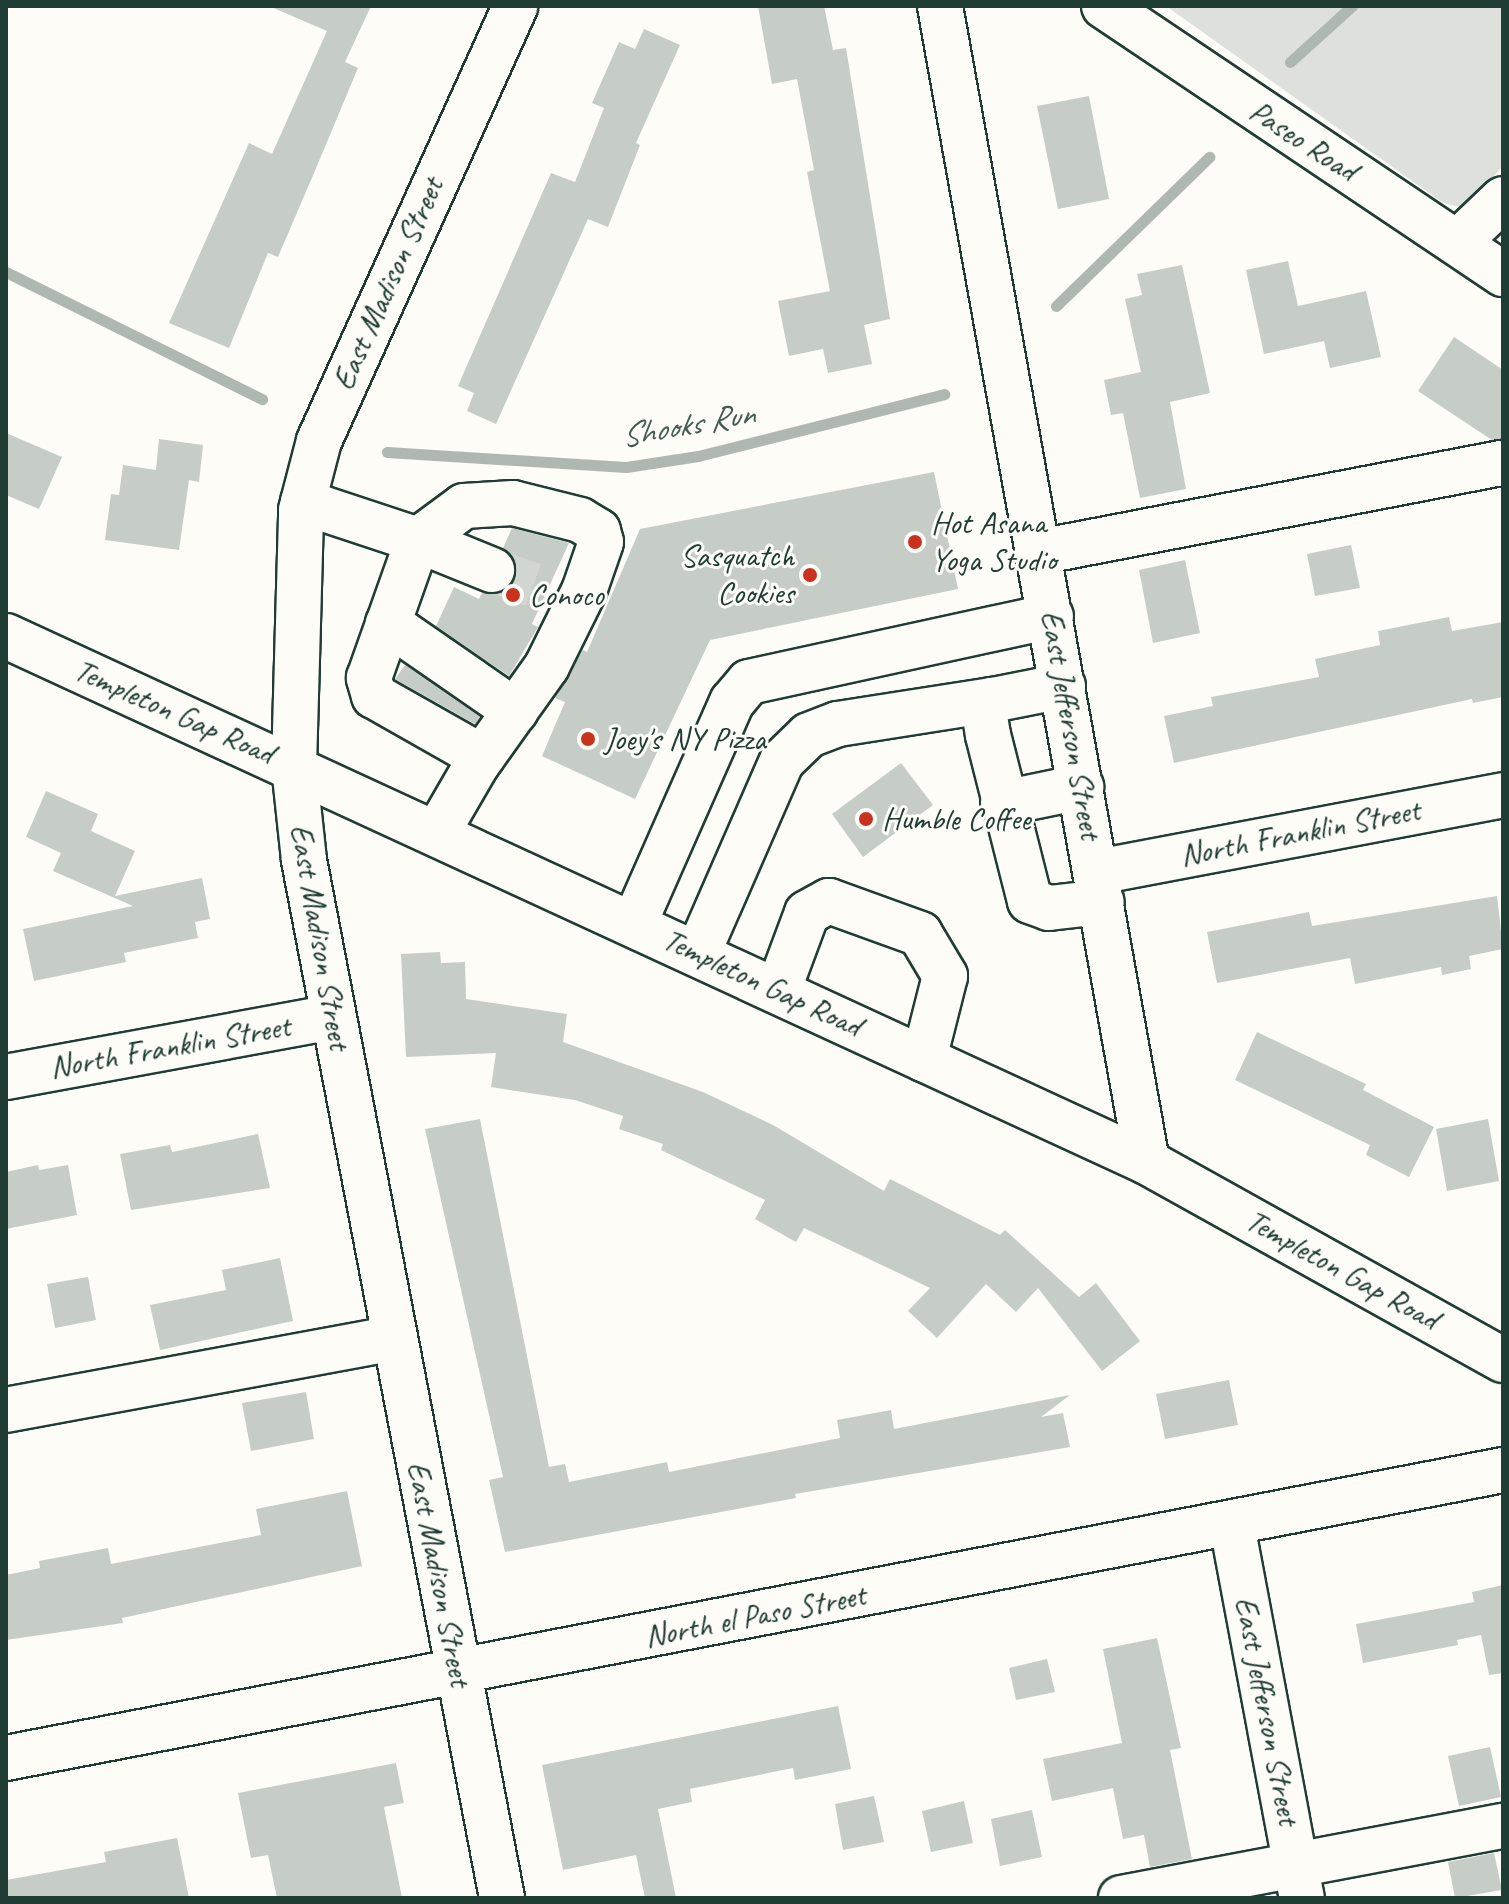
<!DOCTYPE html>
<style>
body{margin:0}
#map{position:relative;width:1509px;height:1904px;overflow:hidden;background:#fdfcf7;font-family:Caveat,sans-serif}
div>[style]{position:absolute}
.green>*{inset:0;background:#dde0db}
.stream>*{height:11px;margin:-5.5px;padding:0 5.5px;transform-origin:5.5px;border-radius:5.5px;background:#aeb8b1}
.building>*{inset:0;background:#c6cdc7}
.minor-tunnel>*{height:44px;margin-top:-22px;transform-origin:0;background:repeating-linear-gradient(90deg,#d1d6d0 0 44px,transparent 0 66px)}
.roads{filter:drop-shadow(2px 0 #1f3d34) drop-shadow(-2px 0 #1f3d34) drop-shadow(0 2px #1f3d34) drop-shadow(0 -2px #1f3d34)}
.minor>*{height:44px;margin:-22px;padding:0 22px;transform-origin:22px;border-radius:22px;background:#fdfcf7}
.major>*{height:44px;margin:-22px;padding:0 22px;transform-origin:22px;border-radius:22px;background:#fdfcf7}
.dots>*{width:22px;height:22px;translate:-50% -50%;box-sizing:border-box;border:4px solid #fdfcf7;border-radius:50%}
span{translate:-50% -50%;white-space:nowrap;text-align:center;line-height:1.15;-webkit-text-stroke:6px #fdfcf7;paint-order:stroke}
.street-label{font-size:32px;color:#1f3d34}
.poi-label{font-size:32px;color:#1f3d34}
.left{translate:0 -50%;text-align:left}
.right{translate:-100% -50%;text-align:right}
.water-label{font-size:34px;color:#435c53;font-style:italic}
.frame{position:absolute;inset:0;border:8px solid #1f3d34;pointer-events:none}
</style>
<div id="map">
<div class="green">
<div style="clip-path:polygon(1166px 6px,1503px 6px,1503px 166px,1470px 203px,1460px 207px,1443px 203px)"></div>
</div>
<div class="stream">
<div style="left:1290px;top:62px;width:84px;rotate:-42.1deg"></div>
<div style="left:6px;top:272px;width:286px;rotate:26.4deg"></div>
<div style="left:1056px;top:306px;width:214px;rotate:-44.2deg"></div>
<div style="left:387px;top:452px;width:239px;rotate:3.6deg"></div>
<div style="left:626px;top:467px;width:73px;rotate:-8.7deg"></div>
<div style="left:698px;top:456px;width:254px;rotate:-14.1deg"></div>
</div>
<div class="building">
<div style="clip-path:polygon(269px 6px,371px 6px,345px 62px,358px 68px,314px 173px,278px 257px,268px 253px,229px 348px,169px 323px,249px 143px,272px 154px,327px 31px)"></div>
<div style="clip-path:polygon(758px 6px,824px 6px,833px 50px,846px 48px,890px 319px,864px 325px,872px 364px,828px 373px,823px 349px,789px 356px,778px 301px,830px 291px,807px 172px,814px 170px,797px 79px,772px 84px)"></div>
<div style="clip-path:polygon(644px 29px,680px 45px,636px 143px,640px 145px,608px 227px,588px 219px,496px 424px,467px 411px,474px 393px,458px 386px,551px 173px,575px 182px,604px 108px,592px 103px,619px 42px,635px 49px)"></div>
<div style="clip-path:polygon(1089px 96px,1109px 199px,1058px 209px,1037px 106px)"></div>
<div style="clip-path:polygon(1288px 261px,1298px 306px,1366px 291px,1381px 357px,1330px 368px,1324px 341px,1264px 354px,1246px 270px)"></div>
<div style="clip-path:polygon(1182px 265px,1210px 393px,1170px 402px,1186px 489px,1140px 498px,1123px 413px,1111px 415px,1104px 380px,1141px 372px,1125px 299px,1142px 295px,1137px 274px)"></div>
<div style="clip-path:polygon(1454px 337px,1503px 370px,1503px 439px,1492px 440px,1418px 391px)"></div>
<div style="clip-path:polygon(6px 433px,62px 457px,39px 509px,6px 495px)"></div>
<div style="clip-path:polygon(159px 439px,203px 445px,199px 482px,189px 480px,179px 550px,105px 540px,111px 494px,119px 495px,123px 465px,156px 470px)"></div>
<div style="clip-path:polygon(934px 472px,958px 589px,710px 640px,635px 799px,542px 756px,565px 702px,555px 698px,583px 650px,587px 652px,640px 529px)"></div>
<div style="clip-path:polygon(512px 528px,569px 543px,532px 624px,538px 627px,509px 676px,436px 626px,454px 587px,479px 599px,482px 593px,508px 589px,517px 567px,503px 548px)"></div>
<div style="clip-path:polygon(1351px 545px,1360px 588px,1315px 596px,1307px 554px)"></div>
<div style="clip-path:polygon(1185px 560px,1200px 633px,1153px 643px,1139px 570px)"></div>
<div style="clip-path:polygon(1449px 617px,1452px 631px,1503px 622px,1503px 697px,1473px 703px,1472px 699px,1174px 763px,1164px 716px,1213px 706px,1211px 697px,1319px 677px,1315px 659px,1380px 645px,1378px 631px)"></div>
<div style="clip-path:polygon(405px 665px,480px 717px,475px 724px,395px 679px)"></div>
<div style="clip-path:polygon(901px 763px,933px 805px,863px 857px,832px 814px)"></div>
<div style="clip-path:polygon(46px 791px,98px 814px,91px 831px,135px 851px,115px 896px,202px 878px,210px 919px,195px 922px,198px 938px,124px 953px,126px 962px,34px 981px,23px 929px,133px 906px,53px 871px,61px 853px,26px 837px)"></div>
<div style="clip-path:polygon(1497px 896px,1503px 949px,1469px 956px,1471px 969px,1442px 975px,1441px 967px,1355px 984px,1350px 958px,1217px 983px,1207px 932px,1309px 912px,1312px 926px)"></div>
<div style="clip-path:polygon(440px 952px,441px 963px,465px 962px,466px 999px,567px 1014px,563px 1042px,703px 1092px,773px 1125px,884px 1191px,890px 1179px,1000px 1235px,1005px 1230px,1079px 1297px,1096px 1283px,1140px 1341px,1102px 1371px,1038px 1288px,1016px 1312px,986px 1284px,937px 1338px,908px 1311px,930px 1288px,804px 1228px,796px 1242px,755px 1219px,765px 1200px,661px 1150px,663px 1144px,619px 1129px,623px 1116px,575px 1100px,491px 1087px,496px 1053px,406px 1057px,401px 954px)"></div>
<div style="clip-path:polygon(1257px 1032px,1366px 1084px,1363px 1090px,1434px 1127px,1409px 1177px,1366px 1155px,1370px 1145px,1235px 1080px)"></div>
<div style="clip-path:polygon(480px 1119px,549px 1467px,565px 1464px,569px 1482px,667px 1462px,669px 1472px,840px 1438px,837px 1420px,891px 1410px,894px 1429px,1070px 1395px,1041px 1417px,1063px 1413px,1070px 1447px,795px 1494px,796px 1498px,505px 1552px,489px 1480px,503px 1477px,425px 1129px)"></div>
<div style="clip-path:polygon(1488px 1119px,1499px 1181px,1447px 1191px,1436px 1129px)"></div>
<div style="clip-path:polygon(258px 1134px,270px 1188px,131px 1210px,120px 1154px,170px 1145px,172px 1152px)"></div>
<div style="clip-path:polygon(38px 1165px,39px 1170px,68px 1165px,77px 1215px,6px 1229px,6px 1172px)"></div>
<div style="clip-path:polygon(280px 1258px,293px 1321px,160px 1350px,150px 1305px,226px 1290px,222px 1270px)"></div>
<div style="clip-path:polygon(88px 1277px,96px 1320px,55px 1328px,47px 1284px)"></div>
<div style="clip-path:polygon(1229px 1380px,1238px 1425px,1165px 1439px,1156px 1394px)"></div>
<div style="clip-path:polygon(306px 1392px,314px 1439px,251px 1451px,242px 1403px)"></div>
<div style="clip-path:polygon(347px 1491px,362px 1566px,122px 1618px,123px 1623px,6px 1640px,6px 1575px,40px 1568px,39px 1561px,108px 1548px,111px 1564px,261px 1535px,256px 1509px)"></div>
<div style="clip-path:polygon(1503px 1585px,1503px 1673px,1489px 1675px,1481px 1635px,1457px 1640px,1458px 1645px,1363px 1663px,1356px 1624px,1474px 1602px,1472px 1592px)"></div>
<div style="clip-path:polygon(1157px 1638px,1181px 1748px,1170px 1750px,1192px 1859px,1150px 1867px,1144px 1835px,1123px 1839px,1113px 1788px,1052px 1801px,1043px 1759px,1122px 1743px,1103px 1649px)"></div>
<div style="clip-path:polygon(1047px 1659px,1055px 1692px,1016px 1700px,1009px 1668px)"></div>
<div style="clip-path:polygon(838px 1706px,851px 1769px,795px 1780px,793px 1768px,690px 1789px,692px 1802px,658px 1809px,676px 1898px,645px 1898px,636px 1855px,563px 1870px,542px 1765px)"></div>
<div style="clip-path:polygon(1490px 1747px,1501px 1797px,1459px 1806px,1448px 1756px)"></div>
<div style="clip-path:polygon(396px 1763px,404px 1803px,384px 1807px,402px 1898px,277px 1898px,268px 1855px,251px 1858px,238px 1793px)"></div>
<div style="clip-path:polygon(874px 1796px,884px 1842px,843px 1850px,835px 1804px)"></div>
<div style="clip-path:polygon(964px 1801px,973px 1843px,931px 1852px,922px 1811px)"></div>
<div style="clip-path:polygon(1032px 1810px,1042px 1857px,1000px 1866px,991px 1819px)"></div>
<div style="clip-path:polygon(177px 1838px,189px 1898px,6px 1898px,6px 1880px,106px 1862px,104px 1852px)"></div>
<div style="clip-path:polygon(1494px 1853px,1502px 1890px,1455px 1898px,1448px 1862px)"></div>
</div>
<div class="minor-tunnel">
<div style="left:492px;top:570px;width:59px;rotate:20deg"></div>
</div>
<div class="roads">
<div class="minor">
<div style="left:940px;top:6px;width:1174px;rotate:79.85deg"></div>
<div style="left:1458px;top:242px;width:62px;rotate:-43.7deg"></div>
<div style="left:303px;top:502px;width:121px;rotate:18.3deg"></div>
<div style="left:418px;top:540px;width:57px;rotate:-36.5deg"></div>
<div style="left:464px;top:506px;width:49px;rotate:-3.5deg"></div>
<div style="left:513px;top:503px;width:69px;rotate:14.2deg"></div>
<div style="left:580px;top:520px;width:21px;rotate:31deg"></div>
<div style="left:598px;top:531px;width:11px;rotate:75deg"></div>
<div style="left:601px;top:542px;width:52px;rotate:109.1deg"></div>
<div style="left:584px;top:591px;width:84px;rotate:116.3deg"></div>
<div style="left:547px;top:666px;width:120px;rotate:125.5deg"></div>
<div style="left:477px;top:764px;width:80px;rotate:120.1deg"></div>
<div style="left:1039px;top:552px;width:472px;rotate:-10.9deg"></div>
<div style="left:388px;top:623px;width:155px;rotate:34.7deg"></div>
<div style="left:6px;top:636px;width:1256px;rotate:24.75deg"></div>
<div style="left:1147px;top:1162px;width:407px;rotate:29.1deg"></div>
<div style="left:1063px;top:686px;width:72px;rotate:168.8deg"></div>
<div style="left:992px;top:700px;width:13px;rotate:129deg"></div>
<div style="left:984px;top:710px;width:25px;rotate:81deg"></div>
<div style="left:988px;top:735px;width:171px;rotate:75.8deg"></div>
<div style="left:1030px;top:901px;width:20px;rotate:20deg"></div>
<div style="left:1049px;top:908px;width:53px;rotate:-6.5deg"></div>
<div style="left:482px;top:757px;width:124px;rotate:-150.5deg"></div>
<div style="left:374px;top:696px;width:19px;rotate:-106deg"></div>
<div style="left:369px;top:678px;width:146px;rotate:-70.5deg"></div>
<div style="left:418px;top:540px;width:80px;rotate:22.1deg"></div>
<div style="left:1003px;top:803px;width:80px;rotate:-11.6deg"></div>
<div style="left:1097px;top:872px;width:413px;rotate:-10.7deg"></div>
<div style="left:634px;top:924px;width:243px;rotate:-66.2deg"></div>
<div style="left:732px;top:702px;width:26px;rotate:-50deg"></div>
<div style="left:749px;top:682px;width:309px;rotate:-12.3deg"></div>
<div style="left:698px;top:953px;width:210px;rotate:-66.4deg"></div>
<div style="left:782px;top:761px;width:37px;rotate:-44deg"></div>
<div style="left:809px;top:735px;width:31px;rotate:-21deg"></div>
<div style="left:838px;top:724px;width:156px;rotate:-8.9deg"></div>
<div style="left:778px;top:991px;width:83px;rotate:-69.6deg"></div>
<div style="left:807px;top:913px;width:25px;rotate:-29deg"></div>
<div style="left:829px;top:901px;width:97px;rotate:19.9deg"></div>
<div style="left:920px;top:934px;width:49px;rotate:59.2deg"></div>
<div style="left:945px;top:976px;width:86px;rotate:104.2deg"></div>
<div style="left:6px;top:1077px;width:333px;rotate:-10.4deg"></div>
<div style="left:6px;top:1410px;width:395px;rotate:-10.5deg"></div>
<div style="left:1232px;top:1525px;width:380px;rotate:79.4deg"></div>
<div style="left:6px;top:1758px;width:1524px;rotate:-10.89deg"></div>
<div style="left:502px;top:1898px;width:1057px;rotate:-100.8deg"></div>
<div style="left:304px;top:860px;width:94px;rotate:-96.1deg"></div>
<div style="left:294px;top:767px;width:257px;rotate:-88.4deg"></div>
<div style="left:301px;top:510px;width:71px;rotate:-75.4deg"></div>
<div style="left:319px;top:441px;width:477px;rotate:-65.7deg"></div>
<div style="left:1121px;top:1898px;width:389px;rotate:-10.7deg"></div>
</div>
<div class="major">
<div style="left:1104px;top:6px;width:481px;rotate:33.9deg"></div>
</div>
</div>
<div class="dots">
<div style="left:915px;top:542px;background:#c8321e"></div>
<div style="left:810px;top:575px;background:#c8321e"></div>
<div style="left:513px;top:595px;background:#c8321e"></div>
<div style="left:588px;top:739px;background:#c8321e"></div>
<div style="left:866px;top:819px;background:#c8321e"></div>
</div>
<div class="street-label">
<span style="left:1303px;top:141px;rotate:33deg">Paseo Road</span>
<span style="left:388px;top:284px;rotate:-66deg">East Madison Street</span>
<span style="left:174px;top:712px;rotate:24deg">Templeton Gap Road</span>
<span style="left:1071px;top:725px;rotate:80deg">East Jefferson Street</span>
<span style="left:1300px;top:833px;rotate:-11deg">North Franklin Street</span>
<span style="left:320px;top:937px;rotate:80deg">East Madison Street</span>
<span style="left:762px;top:983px;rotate:25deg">Templeton Gap Road</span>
<span style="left:170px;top:1047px;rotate:-10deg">North Franklin Street</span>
<span style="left:1342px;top:1270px;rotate:29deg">Templeton Gap Road</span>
<span style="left:439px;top:1574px;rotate:79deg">East Madison Street</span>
<span style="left:755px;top:1616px;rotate:-11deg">North el Paso Street</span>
<span style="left:1267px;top:1711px;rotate:79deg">East Jefferson Street</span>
</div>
<div class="poi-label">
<span class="left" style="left:931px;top:542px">Hot Asana<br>Yoga Studio</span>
<span class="right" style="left:794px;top:575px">Sasquatch<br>Cookies</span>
<span class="left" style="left:529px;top:595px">Conoco</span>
<span class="left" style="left:604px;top:739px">Joey's NY Pizza</span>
<span class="left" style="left:882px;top:819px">Humble Coffee</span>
</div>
<div class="water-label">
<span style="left:687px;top:424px;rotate:-10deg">Shooks Run</span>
</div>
<div class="frame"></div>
</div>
